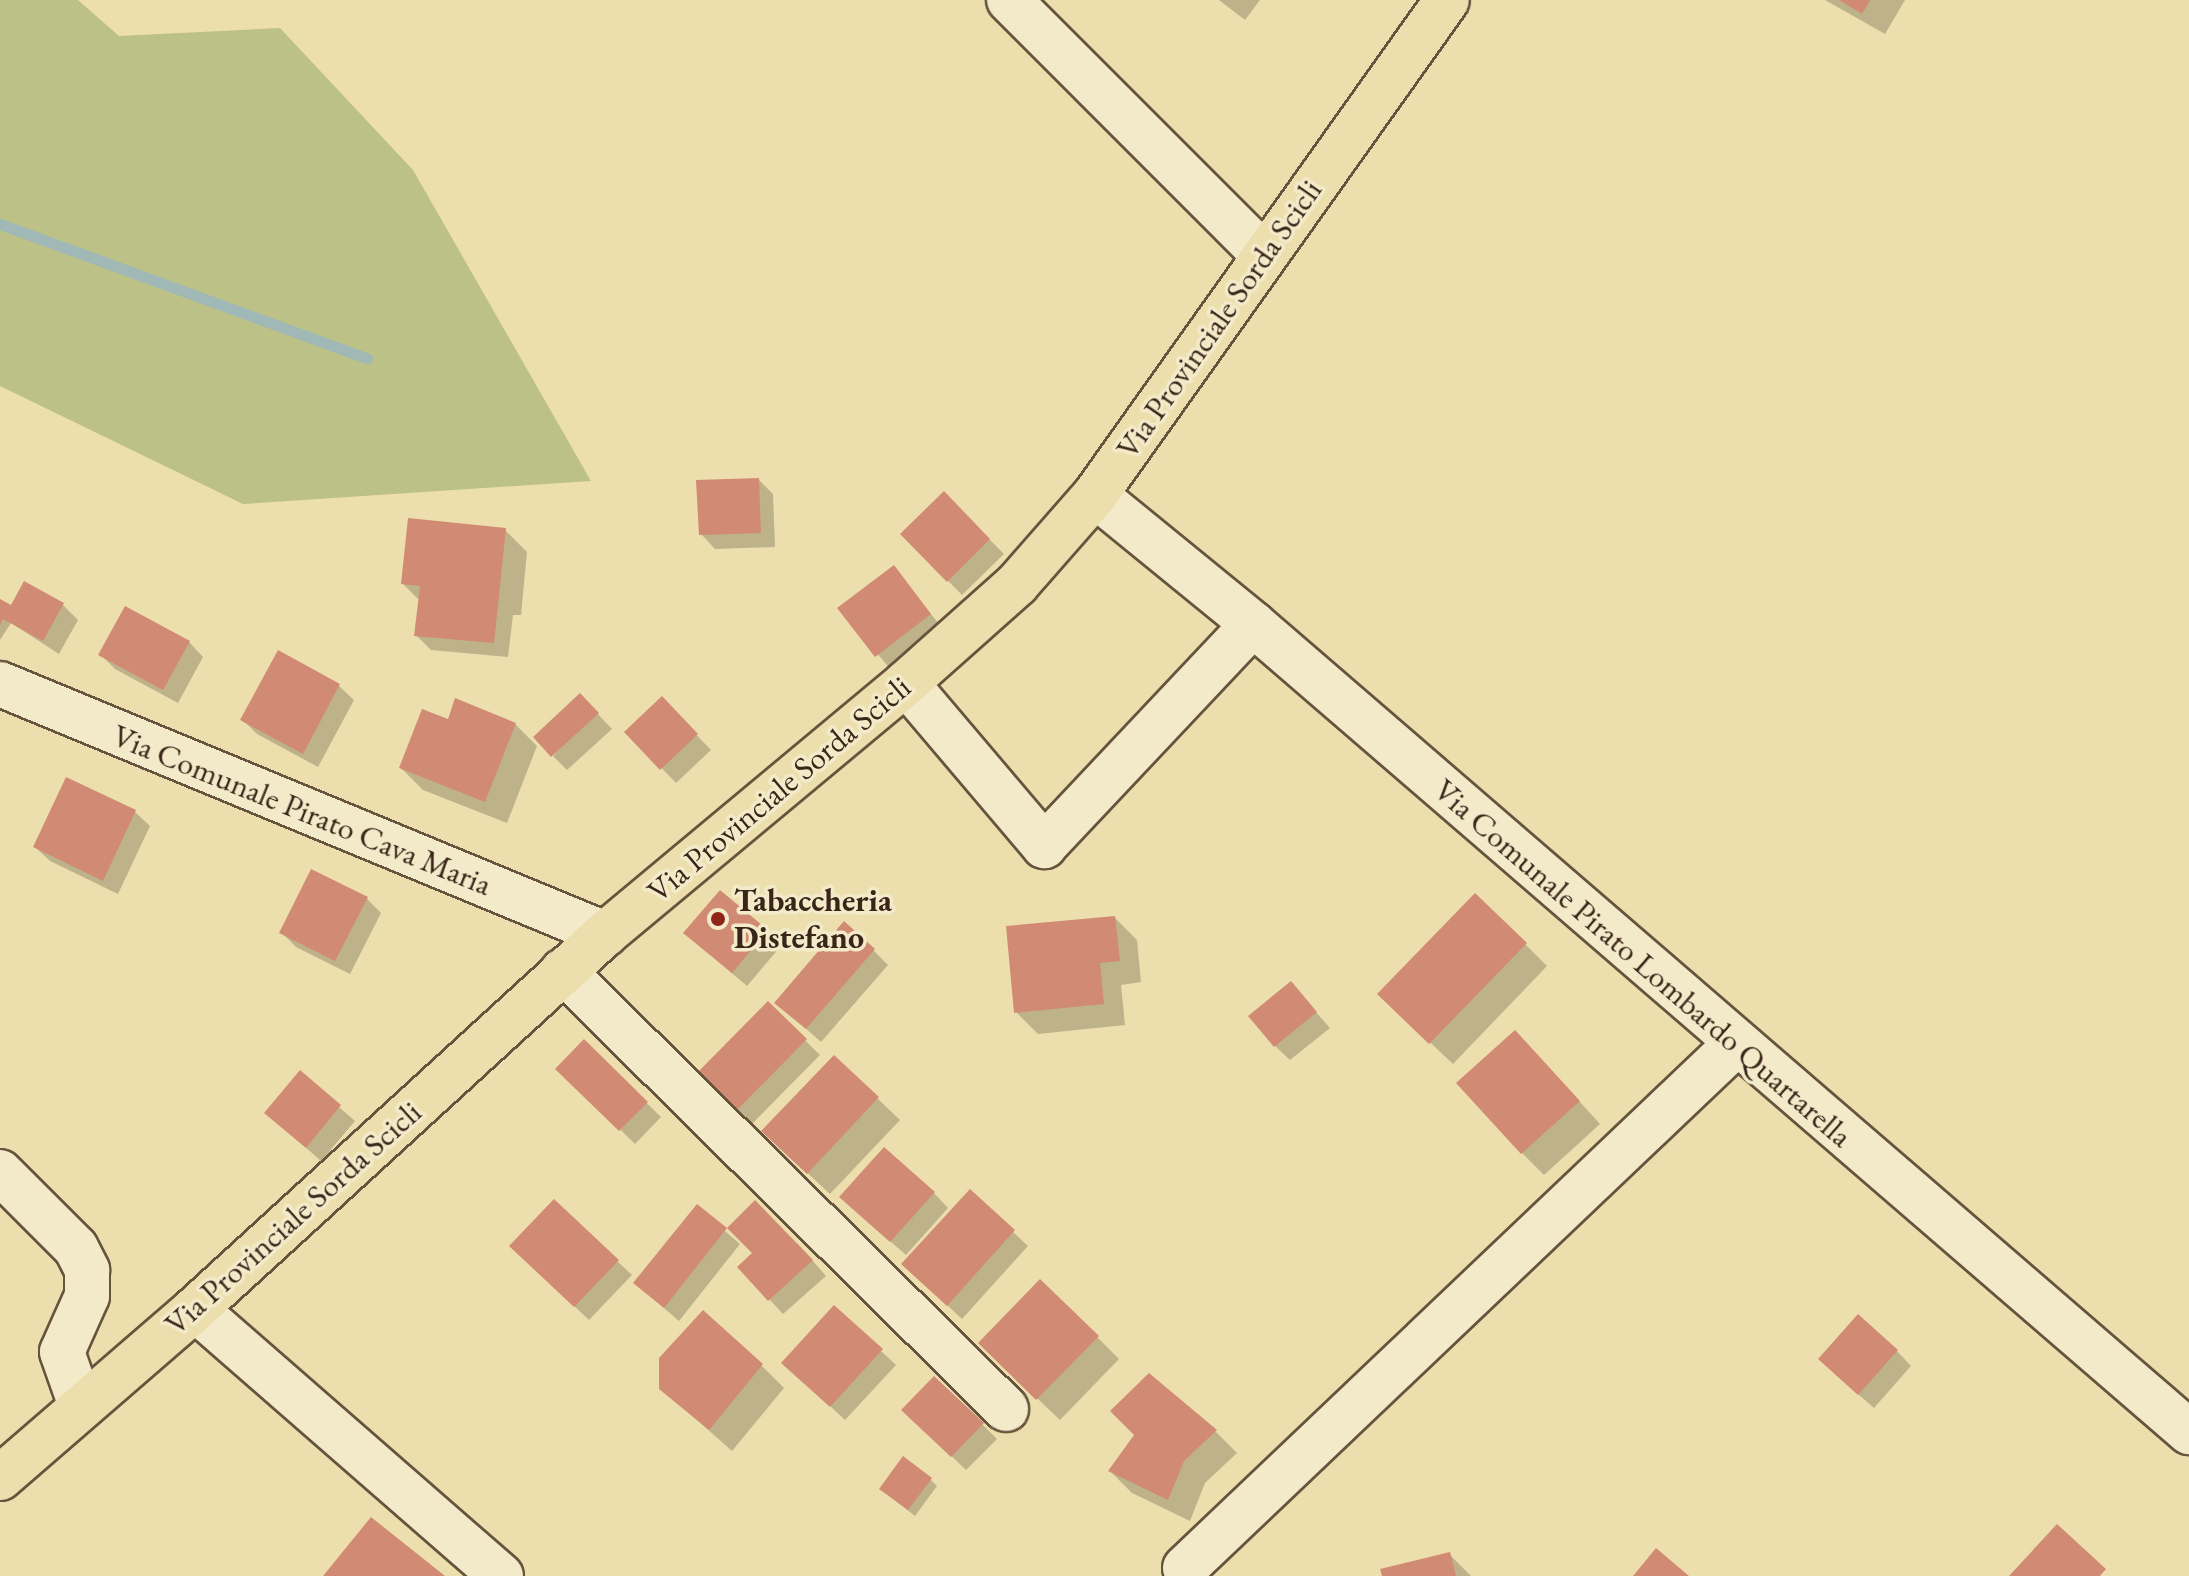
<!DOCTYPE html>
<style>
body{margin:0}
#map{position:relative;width:2189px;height:1576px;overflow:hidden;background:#eddfad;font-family:"EB Garamond",serif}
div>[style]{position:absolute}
.green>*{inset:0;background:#bcc187}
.shadow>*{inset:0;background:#0003}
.stream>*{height:11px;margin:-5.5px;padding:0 5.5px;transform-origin:5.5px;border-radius:5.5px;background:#a0b9b7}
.building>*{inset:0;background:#d18a74}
.roads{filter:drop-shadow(2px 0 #67543e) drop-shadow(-2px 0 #67543e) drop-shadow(0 2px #67543e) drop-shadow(0 -2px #67543e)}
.minor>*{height:44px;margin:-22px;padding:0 22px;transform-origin:22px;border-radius:22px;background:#f3eaca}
.major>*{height:44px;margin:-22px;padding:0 22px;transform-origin:22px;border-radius:22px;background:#eddfad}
.dots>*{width:22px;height:22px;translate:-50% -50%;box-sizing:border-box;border:4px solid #f3eaca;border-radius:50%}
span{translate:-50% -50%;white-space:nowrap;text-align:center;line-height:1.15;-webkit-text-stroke:7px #f3eaca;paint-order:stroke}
.street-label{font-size:32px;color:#3a2619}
.poi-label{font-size:32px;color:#3a2619;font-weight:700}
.left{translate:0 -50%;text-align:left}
</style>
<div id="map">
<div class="green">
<div style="clip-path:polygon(0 0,78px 0,119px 36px,280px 28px,413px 170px,591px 481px,243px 504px,0 386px)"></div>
</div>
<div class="shadow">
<div style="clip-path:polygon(1219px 0,1260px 0,1245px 20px)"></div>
<div style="clip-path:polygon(1825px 0,1905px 0,1885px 34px)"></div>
<div style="clip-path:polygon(759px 480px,773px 494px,775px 547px,715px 549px,701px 534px)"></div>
<div style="clip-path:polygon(944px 494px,1004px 554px,962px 595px,902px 534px)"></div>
<div style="clip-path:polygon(505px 530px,527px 552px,521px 615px,513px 615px,508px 657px,431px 650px,416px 635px,420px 601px,403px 584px)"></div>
<div style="clip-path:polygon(893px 568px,944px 630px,891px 670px,840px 609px)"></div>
<div style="clip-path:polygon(25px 584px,63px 605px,78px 620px,59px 654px,11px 623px,0 640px,0 601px,11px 608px)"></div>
<div style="clip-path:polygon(189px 642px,203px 657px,178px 703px,115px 669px,100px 654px)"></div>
<div style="clip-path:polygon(279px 653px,339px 686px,354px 700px,318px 767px,257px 734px,243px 720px)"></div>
<div style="clip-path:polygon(662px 699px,711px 750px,676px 783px,627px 732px)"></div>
<div style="clip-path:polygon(595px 711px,612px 729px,567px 770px,553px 756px)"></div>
<div style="clip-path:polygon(515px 724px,537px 746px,507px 823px,423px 790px,401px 768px)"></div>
<div style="clip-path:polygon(67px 780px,135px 812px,150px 826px,118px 894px,50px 861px,35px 847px)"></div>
<div style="clip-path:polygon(367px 899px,381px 913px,350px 974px,296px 947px,281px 932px)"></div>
<div style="clip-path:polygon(1115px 918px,1137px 940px,1141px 982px,1121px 985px,1125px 1025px,1038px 1034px,1016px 1012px)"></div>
<div style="clip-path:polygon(767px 931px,781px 946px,747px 986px,701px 947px)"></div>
<div style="clip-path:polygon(1525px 944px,1547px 966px,1453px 1064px,1402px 1016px)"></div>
<div style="clip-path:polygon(873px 950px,888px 965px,821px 1042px,777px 1003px)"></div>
<div style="clip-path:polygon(1291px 984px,1330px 1028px,1290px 1060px,1275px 1046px)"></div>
<div style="clip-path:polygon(768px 1004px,820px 1055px,751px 1125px,698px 1074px)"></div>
<div style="clip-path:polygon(584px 1042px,661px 1117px,635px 1144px,558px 1069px)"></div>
<div style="clip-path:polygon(1537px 1055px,1600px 1124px,1544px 1175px,1522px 1153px)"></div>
<div style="clip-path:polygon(834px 1057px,900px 1120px,830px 1194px,786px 1153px)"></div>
<div style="clip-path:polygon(300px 1073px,355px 1121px,321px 1161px,267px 1113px)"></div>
<div style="clip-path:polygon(970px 1192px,1028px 1246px,962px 1319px,918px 1278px)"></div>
<div style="clip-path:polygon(934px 1193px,948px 1208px,906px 1255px,857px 1212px)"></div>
<div style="clip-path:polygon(697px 1207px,740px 1244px,679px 1321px,635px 1283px)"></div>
<div style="clip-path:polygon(797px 1243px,826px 1276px,783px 1314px,769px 1299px)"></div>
<div style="clip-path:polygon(527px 1261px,617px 1261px,632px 1275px,589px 1320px)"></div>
<div style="clip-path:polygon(1097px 1337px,1119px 1359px,1060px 1420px,1002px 1365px)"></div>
<div style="clip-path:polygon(881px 1351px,896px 1365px,845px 1420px,799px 1377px)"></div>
<div style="clip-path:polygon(1897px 1351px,1911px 1366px,1874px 1408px,1835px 1374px)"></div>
<div style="clip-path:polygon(762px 1366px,784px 1388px,732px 1451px,661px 1388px)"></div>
<div style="clip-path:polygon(918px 1424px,982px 1424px,997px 1439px,966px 1470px)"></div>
<div style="clip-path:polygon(1215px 1431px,1237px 1453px,1205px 1483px,1190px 1521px,1132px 1493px,1110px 1471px)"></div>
<div style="clip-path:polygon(930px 1479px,937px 1486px,915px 1516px,888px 1495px)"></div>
<div style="clip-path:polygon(1449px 1554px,1471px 1576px,1384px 1576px)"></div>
</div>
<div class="stream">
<div style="left:0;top:224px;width:391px;rotate:20.1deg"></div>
</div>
<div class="building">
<div style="clip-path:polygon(1839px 0,1870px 0,1862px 14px)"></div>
<div style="clip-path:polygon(759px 478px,761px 533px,699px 535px,696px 480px)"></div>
<div style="clip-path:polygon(944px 491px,990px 539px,947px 582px,900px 534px)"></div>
<div style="clip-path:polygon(408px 518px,506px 528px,494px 643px,414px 636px,420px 586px,401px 584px)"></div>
<div style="clip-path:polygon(894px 565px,931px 614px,875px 657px,837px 608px)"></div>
<div style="clip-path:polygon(24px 581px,64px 603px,43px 641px,3px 619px,0 625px,0 599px,11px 605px)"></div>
<div style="clip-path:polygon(125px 606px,190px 641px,163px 690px,98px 655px)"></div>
<div style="clip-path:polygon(278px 650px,340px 684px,303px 754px,240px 720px)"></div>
<div style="clip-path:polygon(580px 693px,599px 713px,551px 757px,533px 737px)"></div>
<div style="clip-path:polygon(662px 696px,698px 734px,660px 770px,624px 732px)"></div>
<div style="clip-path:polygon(455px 698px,516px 723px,485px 802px,399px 768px,422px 709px,448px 719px)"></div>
<div style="clip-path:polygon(66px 777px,136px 810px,103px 881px,33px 847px)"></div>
<div style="clip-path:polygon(311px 869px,368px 897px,335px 961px,279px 933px)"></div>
<div style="clip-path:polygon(720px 890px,768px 930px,732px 973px,683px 933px)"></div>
<div style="clip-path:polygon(1475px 893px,1527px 943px,1429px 1044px,1377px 994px)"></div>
<div style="clip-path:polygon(1115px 916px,1120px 961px,1100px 963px,1104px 1004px,1014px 1013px,1006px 926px)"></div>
<div style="clip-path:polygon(844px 921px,875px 949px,806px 1029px,774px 1003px)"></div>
<div style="clip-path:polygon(1291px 981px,1317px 1012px,1274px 1047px,1248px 1016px)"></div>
<div style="clip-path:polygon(768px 1001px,807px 1039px,735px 1112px,696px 1074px)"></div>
<div style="clip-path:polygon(1515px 1030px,1580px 1101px,1521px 1154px,1456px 1083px)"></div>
<div style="clip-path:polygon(584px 1039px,648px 1102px,619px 1131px,555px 1069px)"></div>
<div style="clip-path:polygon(834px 1055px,879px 1097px,807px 1174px,761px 1131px)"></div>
<div style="clip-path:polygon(300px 1070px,341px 1105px,306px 1148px,264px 1113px)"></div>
<div style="clip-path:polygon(884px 1147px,935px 1192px,890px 1242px,839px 1197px)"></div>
<div style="clip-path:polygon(970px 1189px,1015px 1230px,947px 1306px,901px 1264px)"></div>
<div style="clip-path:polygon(554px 1199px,619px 1260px,574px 1307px,509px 1246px)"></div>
<div style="clip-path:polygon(755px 1200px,813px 1260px,768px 1301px,737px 1267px,752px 1253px,727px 1228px)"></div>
<div style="clip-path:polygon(697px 1204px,727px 1228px,664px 1308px,633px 1283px)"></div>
<div style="clip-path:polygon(1040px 1279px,1099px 1336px,1036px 1400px,978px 1343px)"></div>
<div style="clip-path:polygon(834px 1305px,883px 1349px,830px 1407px,781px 1363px)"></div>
<div style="clip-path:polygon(703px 1310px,763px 1364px,709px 1430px,659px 1389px,659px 1358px)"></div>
<div style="clip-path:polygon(1858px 1314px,1898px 1350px,1858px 1395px,1818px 1359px)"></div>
<div style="clip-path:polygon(1149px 1373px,1217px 1430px,1184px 1461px,1168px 1500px,1108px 1471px,1134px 1435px,1110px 1411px)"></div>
<div style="clip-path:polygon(934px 1376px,984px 1423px,951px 1457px,901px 1410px)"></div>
<div style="clip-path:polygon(903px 1456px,932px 1478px,908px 1510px,879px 1489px)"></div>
<div style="clip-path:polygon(371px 1517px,445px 1576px,323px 1576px)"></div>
<div style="clip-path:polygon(2057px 1524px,2106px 1569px,2100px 1576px,2009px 1576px)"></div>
<div style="clip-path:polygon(1656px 1548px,1689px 1576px,1633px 1576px)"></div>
<div style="clip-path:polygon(1450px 1552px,1456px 1576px,1382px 1576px,1380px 1569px)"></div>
</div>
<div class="roads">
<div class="minor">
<div style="left:1009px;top:0;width:361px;rotate:45deg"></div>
<div style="left:1095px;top:495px;width:204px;rotate:39.2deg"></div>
<div style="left:1253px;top:624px;width:1237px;rotate:40.8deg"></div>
<div style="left:906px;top:683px;width:214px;rotate:49.7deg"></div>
<div style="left:1044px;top:846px;width:305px;rotate:-46.7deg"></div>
<div style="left:0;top:684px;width:655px;rotate:22.45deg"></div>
<div style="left:563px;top:971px;width:623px;rotate:44.67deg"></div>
<div style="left:0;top:1172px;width:107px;rotate:45deg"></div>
<div style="left:76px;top:1248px;width:25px;rotate:63deg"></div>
<div style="left:87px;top:1270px;width:26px;rotate:90deg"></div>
<div style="left:87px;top:1296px;width:61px;rotate:114.1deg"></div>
<div style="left:62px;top:1352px;width:57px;rotate:70.6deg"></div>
<div style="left:195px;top:1309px;width:406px;rotate:41.1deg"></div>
<div style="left:1185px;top:1568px;width:760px;rotate:-43.56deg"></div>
</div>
<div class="major">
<div style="left:0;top:1478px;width:258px;rotate:-40.9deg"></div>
<div style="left:195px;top:1309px;width:556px;rotate:-42.45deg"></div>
<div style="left:605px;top:934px;width:392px;rotate:-39.8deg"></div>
<div style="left:906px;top:683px;width:149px;rotate:-41.7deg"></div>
<div style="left:1017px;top:584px;width:118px;rotate:-48.8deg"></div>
<div style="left:1095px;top:495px;width:607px;rotate:-54.58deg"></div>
</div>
</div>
<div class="dots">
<div style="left:718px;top:919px;background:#8f2418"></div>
</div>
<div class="street-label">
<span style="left:1219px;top:319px;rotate:-55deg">Via Provinciale Sorda Scicli</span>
<span style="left:779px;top:789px;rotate:-40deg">Via Provinciale Sorda Scicli</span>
<span style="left:302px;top:810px;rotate:22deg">Via Comunale Pirato Cava Maria</span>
<span style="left:1643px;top:963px;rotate:41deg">Via Comunale Pirato Lombardo Quartarella</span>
<span style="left:293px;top:1218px;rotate:-42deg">Via Provinciale Sorda Scicli</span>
</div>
<div class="poi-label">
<span class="left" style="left:734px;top:919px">Tabaccheria<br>Distefano</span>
</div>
</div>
